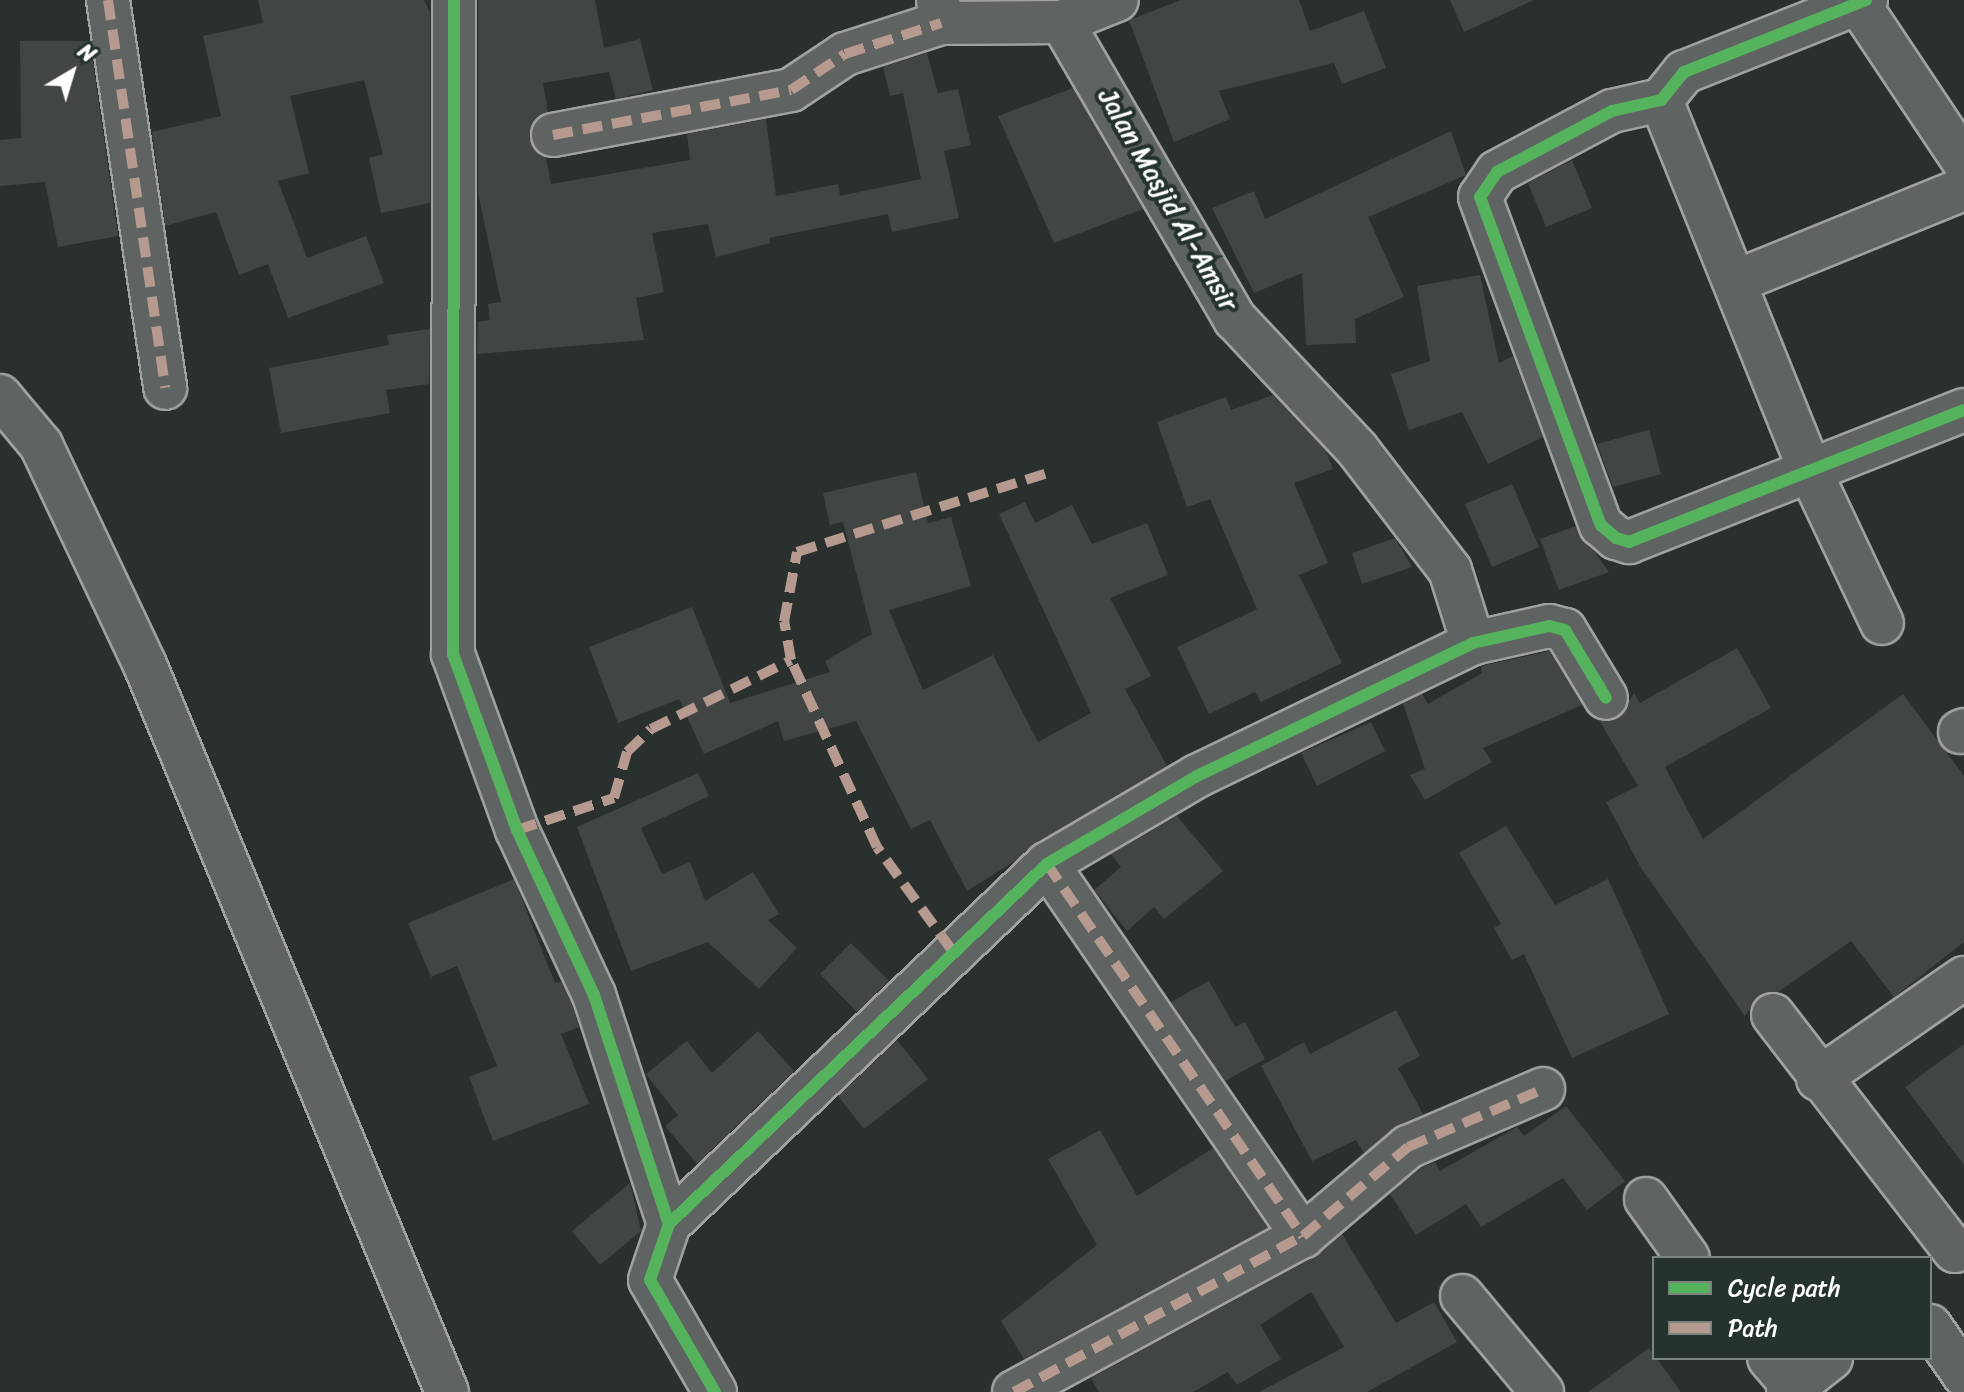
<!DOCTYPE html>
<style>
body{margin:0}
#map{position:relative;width:1964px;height:1392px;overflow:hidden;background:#29302d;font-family:Sriracha,sans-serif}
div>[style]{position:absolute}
.building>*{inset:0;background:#414644}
.roads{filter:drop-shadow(2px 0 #9fa2a0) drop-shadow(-2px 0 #9fa2a0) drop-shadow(0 2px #9fa2a0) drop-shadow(0 -2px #9fa2a0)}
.minor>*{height:42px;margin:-21px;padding:0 21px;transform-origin:21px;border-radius:21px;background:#5f6362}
.quiet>*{height:10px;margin-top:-5px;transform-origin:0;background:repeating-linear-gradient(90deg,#b69a8f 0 20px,transparent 0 30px)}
.cycleway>*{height:12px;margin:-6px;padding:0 6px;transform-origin:6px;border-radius:6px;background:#56b35d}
span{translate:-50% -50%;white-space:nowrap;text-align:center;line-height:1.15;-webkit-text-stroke:8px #26332d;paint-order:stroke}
.street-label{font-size:26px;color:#fff}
.legend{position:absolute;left:1652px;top:1256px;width:280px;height:104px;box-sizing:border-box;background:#26332d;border:2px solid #7d8581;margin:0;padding:10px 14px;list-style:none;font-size:24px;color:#fff}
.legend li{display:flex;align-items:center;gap:16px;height:40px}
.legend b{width:40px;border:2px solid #7d8581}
.north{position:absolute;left:32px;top:32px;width:80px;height:80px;-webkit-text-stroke:6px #26332d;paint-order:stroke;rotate:38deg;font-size:22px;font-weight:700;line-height:32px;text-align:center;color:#fff}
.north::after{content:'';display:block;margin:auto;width:28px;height:36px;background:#fff;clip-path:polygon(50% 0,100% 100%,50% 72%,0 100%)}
</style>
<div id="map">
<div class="building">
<div style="clip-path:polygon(258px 0,424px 0,430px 13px,430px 203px,381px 213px,369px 158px,383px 154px,364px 80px,290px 96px,309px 173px,278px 181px,307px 258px,366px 236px,384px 283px,288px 318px,268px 264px,239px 275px,216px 212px,165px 226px,152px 132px,221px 116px,203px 36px,263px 23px)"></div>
<div style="clip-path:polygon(478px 0,595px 0,604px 48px,640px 39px,653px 90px,616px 99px,606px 60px,609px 72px,543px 83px,548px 112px,537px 117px,529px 139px,546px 158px,551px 184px,690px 160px,687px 134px,766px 119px,776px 196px,838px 184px,840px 196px,921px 179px,903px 93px,890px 96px,883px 67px,927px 53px,938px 93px,958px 89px,971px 145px,944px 151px,959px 218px,892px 232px,888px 214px,769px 238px,770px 243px,716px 257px,708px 224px,652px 233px,664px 292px,636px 298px,644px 340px,477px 354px,478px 322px,490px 320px,488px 304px,501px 302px,478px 193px)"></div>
<div style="clip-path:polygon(1181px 0,1299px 0,1310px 31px,1364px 11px,1386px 68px,1342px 84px,1334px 63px,1219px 91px,1230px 119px,1174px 142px,1129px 20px)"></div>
<div style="clip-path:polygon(1450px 0,1534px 0,1464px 32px)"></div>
<div style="clip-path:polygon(20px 41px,90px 41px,118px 236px,58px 247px,45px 182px,0 186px,0 140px,21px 138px)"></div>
<div style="clip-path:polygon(1073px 88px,1143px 209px,1054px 243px,998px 116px)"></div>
<div style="clip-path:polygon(1451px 131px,1466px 175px,1368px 217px,1404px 297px,1355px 319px,1356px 343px,1306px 345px,1302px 273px,1254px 293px,1212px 208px,1254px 191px,1265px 219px)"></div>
<div style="clip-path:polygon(1572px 160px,1592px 208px,1546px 227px,1528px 183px)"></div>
<div style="clip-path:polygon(1480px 275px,1499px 363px,1513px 356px,1543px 437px,1488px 464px,1462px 412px,1409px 430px,1391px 374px,1430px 361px,1417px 286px)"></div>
<div style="clip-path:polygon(430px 329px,429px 384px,386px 390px,390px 413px,281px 433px,269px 368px,389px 345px,387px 335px)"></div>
<div style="clip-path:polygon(1273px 395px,1326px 451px,1333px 469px,1294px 483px,1328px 563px,1299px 575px,1342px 663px,1261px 702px,1255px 692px,1209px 714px,1177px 647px,1257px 609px,1210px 499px,1187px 507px,1157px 422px,1226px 397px,1231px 410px)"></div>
<div style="clip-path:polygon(1649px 430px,1661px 474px,1613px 487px,1597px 444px)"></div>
<div style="clip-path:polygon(916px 472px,928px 523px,951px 517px,971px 586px,889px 610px,923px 690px,993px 655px,1038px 742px,1091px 713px,999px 514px,1025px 502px,1035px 523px,1072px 505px,1092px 544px,1147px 523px,1168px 575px,1110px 598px,1151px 676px,1125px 689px,1167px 766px,967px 891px,930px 820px,911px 829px,856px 721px,784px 741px,778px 721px,704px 754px,679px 699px,618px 723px,589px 647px,692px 607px,730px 703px,830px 672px,825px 661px,872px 634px,843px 522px,830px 525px,823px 493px)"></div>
<div style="clip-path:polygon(1512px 484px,1539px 547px,1492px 567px,1465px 504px)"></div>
<div style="clip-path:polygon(1576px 526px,1609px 572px,1559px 590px,1540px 539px)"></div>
<div style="clip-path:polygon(1395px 538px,1412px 567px,1362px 584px,1352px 553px)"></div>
<div style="clip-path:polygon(1737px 648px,1771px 708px,1665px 767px,1703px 839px,1903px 694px,1964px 776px,1964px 942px,1894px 997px,1851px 941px,1778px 992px,1759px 996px,1745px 1016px,1641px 868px,1606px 802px,1638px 786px,1599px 720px,1619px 718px,1634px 693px,1640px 703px)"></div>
<div style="clip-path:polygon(1550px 651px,1582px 705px,1483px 748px,1492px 762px,1425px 800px,1410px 775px,1425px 769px,1403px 703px,1422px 694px,1428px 704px,1482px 673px,1481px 666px)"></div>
<div style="clip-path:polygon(1371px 722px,1385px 751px,1317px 786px,1301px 753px)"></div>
<div style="clip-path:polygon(698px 773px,709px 796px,641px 828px,662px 874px,690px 862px,705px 901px,753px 872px,779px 914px,768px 920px,797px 948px,759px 989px,708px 942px,631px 971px,577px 827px)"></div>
<div style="clip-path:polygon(1177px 816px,1223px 871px,1164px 919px,1154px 907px,1127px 931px,1094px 890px,1121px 867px,1111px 854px)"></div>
<div style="clip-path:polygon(1506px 826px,1555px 905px,1608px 879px,1669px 1014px,1572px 1058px,1524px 954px,1512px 960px,1494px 928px,1501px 924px,1459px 853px)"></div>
<div style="clip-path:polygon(514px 879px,555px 983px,561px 981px,572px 1004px,579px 1027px,561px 1034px,589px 1104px,493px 1141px,469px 1077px,497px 1066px,457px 966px,431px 977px,408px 923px)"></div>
<div style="clip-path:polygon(851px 943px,889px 981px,857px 1012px,820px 974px)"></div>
<div style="clip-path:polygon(1209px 981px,1235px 1027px,1245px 1022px,1265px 1059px,1225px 1081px,1171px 1002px)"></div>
<div style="clip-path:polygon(1396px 1010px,1420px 1056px,1398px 1068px,1423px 1114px,1364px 1153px,1356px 1140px,1312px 1161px,1261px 1066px,1304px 1042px,1310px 1054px)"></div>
<div style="clip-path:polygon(758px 1031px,794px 1071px,697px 1164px,665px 1126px,678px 1115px,646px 1074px,687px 1041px,712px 1073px)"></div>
<div style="clip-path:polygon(897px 1040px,928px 1079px,864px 1129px,838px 1096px)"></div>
<div style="clip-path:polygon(1964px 1044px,1964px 1165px,1905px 1087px)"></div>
<div style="clip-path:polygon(1566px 1106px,1625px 1181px,1587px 1210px,1563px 1178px,1481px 1227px,1466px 1204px,1416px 1235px,1390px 1194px,1421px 1168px,1435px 1162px,1440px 1171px,1517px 1127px,1524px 1136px)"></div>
<div style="clip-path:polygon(1100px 1130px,1137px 1196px,1213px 1148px,1268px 1228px,1024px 1359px,1001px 1321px,1097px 1245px,1048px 1159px)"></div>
<div style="clip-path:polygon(630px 1183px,641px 1231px,600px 1265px,572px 1231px)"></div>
<div style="clip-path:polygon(1342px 1234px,1396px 1323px,1434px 1302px,1457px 1342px,1367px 1392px,1259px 1392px,1344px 1347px,1311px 1292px,1260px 1325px,1281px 1359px,1237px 1385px,1228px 1372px,1193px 1392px,1099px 1392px,1091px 1378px,1314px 1257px)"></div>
<div style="clip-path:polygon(1649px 1348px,1681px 1392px,1588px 1392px)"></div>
</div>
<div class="roads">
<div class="minor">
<div style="left:108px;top:0;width:392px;rotate:81.6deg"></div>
<div style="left:454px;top:0;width:654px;rotate:90.09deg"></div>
<div style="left:453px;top:654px;width:187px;rotate:70deg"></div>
<div style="left:517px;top:830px;width:182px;rotate:65deg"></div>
<div style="left:594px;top:995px;width:241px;rotate:71.9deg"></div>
<div style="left:938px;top:0;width:23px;rotate:83deg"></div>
<div style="left:941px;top:23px;width:121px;rotate:-0.5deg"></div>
<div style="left:1062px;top:22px;width:59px;rotate:-21.8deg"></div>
<div style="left:1866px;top:0;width:196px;rotate:158.4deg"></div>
<div style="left:1684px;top:72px;width:36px;rotate:129deg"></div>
<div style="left:1661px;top:100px;width:50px;rotate:167.3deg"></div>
<div style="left:1612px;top:111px;width:130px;rotate:152.1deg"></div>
<div style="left:1497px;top:172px;width:30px;rotate:124deg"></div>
<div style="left:1480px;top:197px;width:350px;rotate:69.8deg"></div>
<div style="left:1601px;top:525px;width:20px;rotate:41deg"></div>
<div style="left:1616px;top:538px;width:14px;rotate:17deg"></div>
<div style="left:1629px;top:542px;width:360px;rotate:-21.5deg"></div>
<div style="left:1858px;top:3px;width:191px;rotate:56.3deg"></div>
<div style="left:1062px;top:22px;width:344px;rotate:59.8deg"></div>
<div style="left:1235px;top:319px;width:178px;rotate:46.8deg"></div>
<div style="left:1357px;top:449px;width:153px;rotate:52.5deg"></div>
<div style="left:1450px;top:570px;width:77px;rotate:72.5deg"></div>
<div style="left:1661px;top:100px;width:400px;rotate:68.1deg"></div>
<div style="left:1810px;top:471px;width:168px;rotate:64.7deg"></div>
<div style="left:553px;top:135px;width:242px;rotate:-10.7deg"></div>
<div style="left:791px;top:90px;width:65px;rotate:-33.7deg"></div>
<div style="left:845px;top:54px;width:101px;rotate:-17.9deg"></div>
<div style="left:1737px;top:281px;width:245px;rotate:-22.1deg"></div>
<div style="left:0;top:396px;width:64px;rotate:50.1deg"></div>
<div style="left:41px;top:445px;width:243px;rotate:64.7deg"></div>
<div style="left:145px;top:665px;width:787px;rotate:67.44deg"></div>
<div style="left:1960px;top:732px;width:4px;rotate:-27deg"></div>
<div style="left:1047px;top:864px;width:452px;rotate:55.5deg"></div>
<div style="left:1773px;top:1015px;width:298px;rotate:52.4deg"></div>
<div style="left:1818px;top:1079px;width:178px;rotate:-34.7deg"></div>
<div style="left:1646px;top:1199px;width:72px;rotate:54.6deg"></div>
<div style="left:1462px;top:1296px;width:125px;rotate:50.2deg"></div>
<div style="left:1930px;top:1326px;width:60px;rotate:55.2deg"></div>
<div style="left:1769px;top:1358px;width:45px;rotate:49.5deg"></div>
<div style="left:715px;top:1392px;width:129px;rotate:-120.1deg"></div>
<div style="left:650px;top:1280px;width:59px;rotate:-71.3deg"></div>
<div style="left:669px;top:1224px;width:522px;rotate:-43.6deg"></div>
<div style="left:1047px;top:864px;width:174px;rotate:-30.4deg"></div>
<div style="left:1197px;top:776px;width:306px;rotate:-25.7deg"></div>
<div style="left:1473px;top:643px;width:78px;rotate:-12.6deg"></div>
<div style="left:1549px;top:626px;width:16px;rotate:14deg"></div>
<div style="left:1565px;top:630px;width:79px;rotate:58.9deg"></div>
<div style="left:1014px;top:1392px;width:328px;rotate:-28.4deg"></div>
<div style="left:1303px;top:1236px;width:138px;rotate:-40.3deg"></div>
<div style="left:1408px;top:1147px;width:147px;rotate:-23.2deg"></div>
<div style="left:1788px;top:1392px;width:55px;rotate:-38.3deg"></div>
</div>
</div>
<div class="quiet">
<div style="left:108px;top:0;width:392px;rotate:81.6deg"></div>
<div style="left:553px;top:135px;width:242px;rotate:-10.7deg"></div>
<div style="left:791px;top:90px;width:65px;rotate:-33.7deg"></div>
<div style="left:845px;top:54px;width:101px;rotate:-17.9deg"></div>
<div style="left:517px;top:830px;width:102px;rotate:-18.3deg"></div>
<div style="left:614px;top:798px;width:48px;rotate:-74.2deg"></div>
<div style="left:627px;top:752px;width:33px;rotate:-44deg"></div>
<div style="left:651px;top:729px;width:156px;rotate:-26.2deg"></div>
<div style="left:1047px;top:864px;width:452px;rotate:55.5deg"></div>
<div style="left:951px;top:949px;width:126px;rotate:-126deg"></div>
<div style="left:877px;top:847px;width:206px;rotate:-114.7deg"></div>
<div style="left:791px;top:660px;width:39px;rotate:-100deg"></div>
<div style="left:784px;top:622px;width:71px;rotate:-79.5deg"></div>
<div style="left:797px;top:552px;width:262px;rotate:-17.5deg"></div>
<div style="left:1014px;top:1392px;width:328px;rotate:-28.4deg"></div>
<div style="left:1303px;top:1236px;width:138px;rotate:-40.3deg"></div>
<div style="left:1408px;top:1147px;width:147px;rotate:-23.2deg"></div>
</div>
<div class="cycleway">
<div style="left:454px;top:0;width:654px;rotate:90.09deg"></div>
<div style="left:453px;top:654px;width:187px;rotate:70deg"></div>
<div style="left:517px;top:830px;width:182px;rotate:65deg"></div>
<div style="left:594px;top:995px;width:241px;rotate:71.9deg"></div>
<div style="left:1866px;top:0;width:196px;rotate:158.4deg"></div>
<div style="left:1684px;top:72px;width:36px;rotate:129deg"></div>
<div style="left:1661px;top:100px;width:50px;rotate:167.3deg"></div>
<div style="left:1612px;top:111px;width:130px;rotate:152.1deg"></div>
<div style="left:1497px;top:172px;width:30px;rotate:124deg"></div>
<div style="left:1480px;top:197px;width:350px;rotate:69.8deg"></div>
<div style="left:1601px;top:525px;width:20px;rotate:41deg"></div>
<div style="left:1616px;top:538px;width:14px;rotate:17deg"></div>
<div style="left:1629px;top:542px;width:360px;rotate:-21.5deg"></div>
<div style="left:715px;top:1392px;width:129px;rotate:-120.1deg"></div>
<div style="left:650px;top:1280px;width:59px;rotate:-71.3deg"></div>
<div style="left:669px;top:1224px;width:522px;rotate:-43.6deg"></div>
<div style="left:1047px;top:864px;width:174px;rotate:-30.4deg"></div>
<div style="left:1197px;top:776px;width:306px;rotate:-25.7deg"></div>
<div style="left:1473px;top:643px;width:78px;rotate:-12.6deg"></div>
<div style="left:1549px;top:626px;width:16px;rotate:14deg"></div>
<div style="left:1565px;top:630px;width:79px;rotate:58.9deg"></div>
</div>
<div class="street-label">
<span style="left:1168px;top:200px;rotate:60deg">Jalan Masjid Al-Amsir</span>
</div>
<ul class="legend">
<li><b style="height:10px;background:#56b35d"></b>Cycle path</li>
<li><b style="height:10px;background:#b69a8f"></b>Path</li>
</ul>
<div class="north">N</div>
</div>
